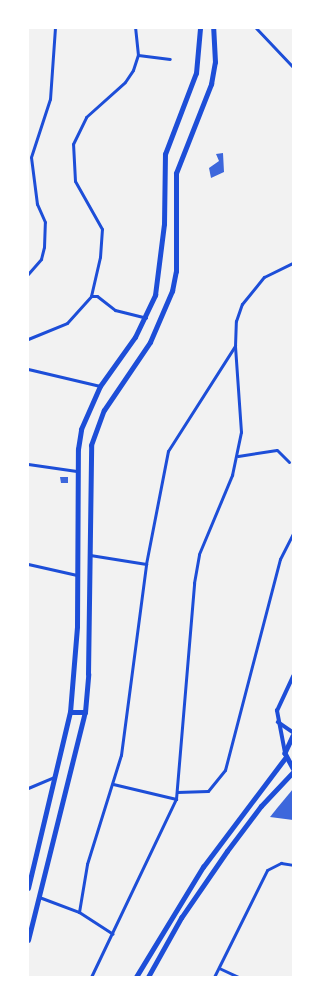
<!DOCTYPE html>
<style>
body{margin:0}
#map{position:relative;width:321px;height:1005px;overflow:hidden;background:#f2f2f2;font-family:Lora,serif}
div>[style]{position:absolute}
.building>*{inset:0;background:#3d67dc}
.minor>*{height:3px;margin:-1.5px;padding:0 1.5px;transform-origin:1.5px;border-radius:1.5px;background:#1d4ed8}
.tertiary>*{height:3.5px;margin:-1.75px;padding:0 1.75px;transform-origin:1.75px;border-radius:1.75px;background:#1d4ed8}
.primary>*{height:4.5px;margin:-2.25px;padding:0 2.25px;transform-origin:2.25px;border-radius:2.25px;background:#1d4ed8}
.trunk>*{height:5px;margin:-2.5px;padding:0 2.5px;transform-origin:2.5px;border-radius:2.5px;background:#1d4ed8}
span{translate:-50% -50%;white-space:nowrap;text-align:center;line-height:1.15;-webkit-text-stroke:3px #fff;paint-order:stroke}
.frame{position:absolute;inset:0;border:29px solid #fff;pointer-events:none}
</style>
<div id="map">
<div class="building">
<div style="clip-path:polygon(223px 153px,224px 172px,211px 178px,209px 168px,219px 161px,216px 154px)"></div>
<div style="clip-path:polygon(60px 477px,68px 477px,68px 483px,61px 483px)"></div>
<div style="clip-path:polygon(293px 789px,293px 820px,270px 817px,278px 807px)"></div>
</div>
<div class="minor">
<div style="left:256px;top:28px;width:54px;rotate:46.5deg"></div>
<div style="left:138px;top:55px;width:32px;rotate:7deg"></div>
<div style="left:28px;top:274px;width:20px;rotate:-49deg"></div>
<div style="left:41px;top:259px;width:12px;rotate:-76deg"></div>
<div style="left:44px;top:247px;width:25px;rotate:-88deg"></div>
<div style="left:45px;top:222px;width:20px;rotate:-114deg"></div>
<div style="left:37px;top:204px;width:47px;rotate:-97.3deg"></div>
<div style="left:31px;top:157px;width:61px;rotate:-71.9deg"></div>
<div style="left:50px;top:99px;width:71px;rotate:-86deg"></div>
<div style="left:91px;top:296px;width:6px"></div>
<div style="left:97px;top:296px;width:23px;rotate:38deg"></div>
<div style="left:115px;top:310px;width:32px;rotate:14deg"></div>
<div style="left:28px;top:339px;width:42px;rotate:-22.3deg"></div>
<div style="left:67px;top:323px;width:36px;rotate:-48deg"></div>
<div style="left:91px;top:296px;width:40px;rotate:-77deg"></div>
<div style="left:100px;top:257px;width:28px;rotate:-86deg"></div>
<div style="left:102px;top:229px;width:55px;rotate:-119.4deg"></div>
<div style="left:75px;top:181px;width:37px;rotate:-93deg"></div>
<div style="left:73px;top:144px;width:30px;rotate:-64deg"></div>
<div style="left:86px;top:117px;width:52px;rotate:-41.9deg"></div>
<div style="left:125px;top:82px;width:14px;rotate:-56deg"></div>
<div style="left:133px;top:70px;width:16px;rotate:-72deg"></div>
<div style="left:138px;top:55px;width:27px;rotate:-96deg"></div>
<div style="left:28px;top:369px;width:74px;rotate:13.3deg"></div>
<div style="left:238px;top:456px;width:39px;rotate:-9deg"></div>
<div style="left:277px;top:450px;width:17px;rotate:45deg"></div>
<div style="left:28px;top:464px;width:49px;rotate:8.1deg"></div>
<div style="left:90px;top:555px;width:57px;rotate:9.1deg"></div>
<div style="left:28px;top:564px;width:50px;rotate:12.7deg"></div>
<div style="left:113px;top:784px;width:65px;rotate:13.4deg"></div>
<div style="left:28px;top:788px;width:28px;rotate:-23deg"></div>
<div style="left:177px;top:792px;width:31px;rotate:-2deg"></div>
<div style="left:208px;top:791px;width:27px;rotate:-51deg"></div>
<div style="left:225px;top:770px;width:218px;rotate:-75.4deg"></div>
<div style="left:280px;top:559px;width:29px;rotate:-63deg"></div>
<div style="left:39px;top:897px;width:43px;rotate:20.6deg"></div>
<div style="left:79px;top:912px;width:40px;rotate:32.9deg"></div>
<div style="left:79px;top:912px;width:49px;rotate:-80.5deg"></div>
<div style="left:87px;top:864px;width:114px;rotate:-72.7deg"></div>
<div style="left:121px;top:755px;width:193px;rotate:-82.5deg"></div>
<div style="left:146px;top:564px;width:115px;rotate:-79deg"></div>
<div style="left:168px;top:451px;width:125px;rotate:-57.5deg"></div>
<div style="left:235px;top:346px;width:25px;rotate:-88deg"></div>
<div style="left:236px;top:321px;width:18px;rotate:-71deg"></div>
<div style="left:242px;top:304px;width:35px;rotate:-51deg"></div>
<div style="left:264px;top:277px;width:32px;rotate:-26deg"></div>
<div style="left:219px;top:968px;width:21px;rotate:25deg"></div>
<div style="left:91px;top:977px;width:197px;rotate:-64.5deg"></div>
<div style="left:176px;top:799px;width:217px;rotate:-85.2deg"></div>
<div style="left:194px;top:583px;width:29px;rotate:-80deg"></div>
<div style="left:199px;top:554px;width:86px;rotate:-67.3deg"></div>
<div style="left:232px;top:475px;width:44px;rotate:-78.2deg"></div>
<div style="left:241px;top:432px;width:86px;rotate:-94deg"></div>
<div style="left:214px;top:977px;width:119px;rotate:-63.6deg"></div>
<div style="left:267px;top:870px;width:16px;rotate:-27deg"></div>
<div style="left:281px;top:863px;width:12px;rotate:9deg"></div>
</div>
<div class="tertiary">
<div style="left:278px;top:722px;width:18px;rotate:34deg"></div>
<div style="left:285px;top:753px;width:43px;rotate:-100.8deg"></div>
<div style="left:277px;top:711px;width:38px;rotate:-65deg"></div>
</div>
<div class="primary">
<div style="left:293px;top:736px;width:19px;rotate:115deg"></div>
<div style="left:285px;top:753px;width:17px;rotate:62deg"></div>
<div style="left:136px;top:977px;width:129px;rotate:-58.7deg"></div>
<div style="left:203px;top:867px;width:136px;rotate:-53deg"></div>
<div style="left:148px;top:977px;width:68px;rotate:-60.8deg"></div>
<div style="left:181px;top:918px;width:81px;rotate:-55.5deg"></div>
<div style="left:227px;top:851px;width:56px;rotate:-52.9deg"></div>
<div style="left:261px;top:806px;width:47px;rotate:-46.7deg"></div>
</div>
<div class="trunk">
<div style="left:70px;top:712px;width:15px"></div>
<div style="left:28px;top:888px;width:181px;rotate:-76.6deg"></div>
<div style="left:70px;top:712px;width:86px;rotate:-85.3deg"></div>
<div style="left:77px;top:626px;width:177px;rotate:-89.7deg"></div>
<div style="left:78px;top:449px;width:20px;rotate:-81deg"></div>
<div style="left:81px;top:429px;width:47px;rotate:-66.2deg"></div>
<div style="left:100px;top:386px;width:60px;rotate:-54.5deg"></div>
<div style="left:135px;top:337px;width:47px;rotate:-64.5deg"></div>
<div style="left:155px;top:295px;width:72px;rotate:-82.8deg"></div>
<div style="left:164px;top:224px;width:70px;rotate:-89.2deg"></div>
<div style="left:165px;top:154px;width:87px;rotate:-69.1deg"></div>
<div style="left:196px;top:73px;width:45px;rotate:-84.9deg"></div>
<div style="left:28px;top:940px;width:235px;rotate:-76deg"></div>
<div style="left:85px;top:712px;width:38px;rotate:-85deg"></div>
<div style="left:88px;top:674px;width:229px;rotate:-89.2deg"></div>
<div style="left:91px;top:445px;width:37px;rotate:-70deg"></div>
<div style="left:104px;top:410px;width:82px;rotate:-55.9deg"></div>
<div style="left:150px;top:342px;width:56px;rotate:-66.7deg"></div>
<div style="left:172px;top:291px;width:20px;rotate:-79deg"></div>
<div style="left:176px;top:271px;width:98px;rotate:-90deg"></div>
<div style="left:176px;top:173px;width:96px;rotate:-68.5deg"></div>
<div style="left:211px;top:84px;width:22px;rotate:-80deg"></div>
<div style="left:215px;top:62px;width:34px;rotate:-93deg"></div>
</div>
<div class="frame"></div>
</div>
